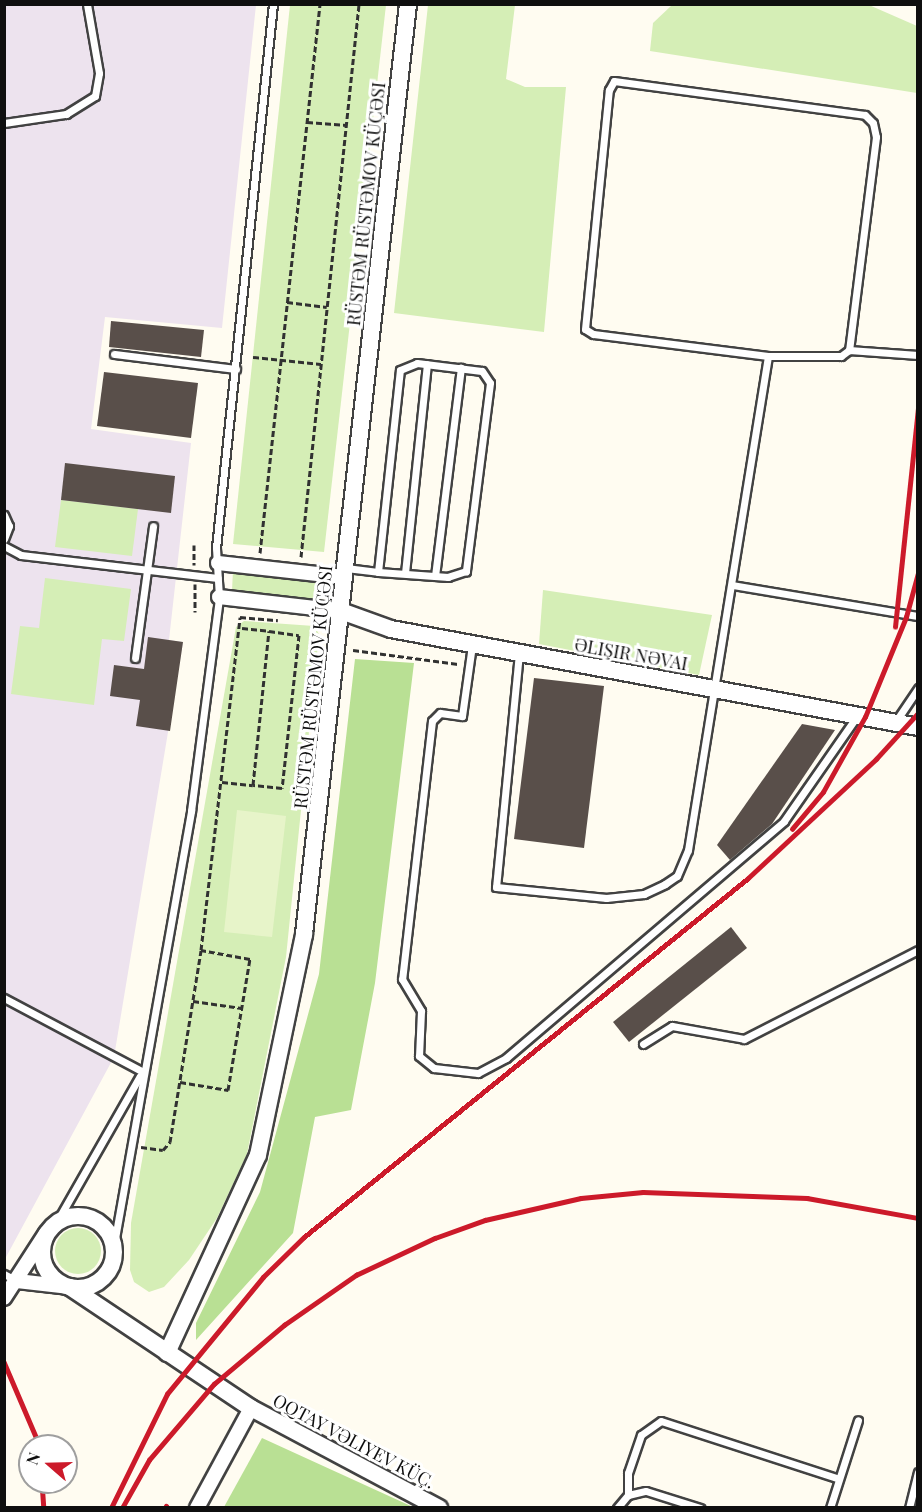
<!DOCTYPE html>
<meta charset="utf-8">
<style>
body{margin:0}
#map{position:relative;width:922px;height:1512px;overflow:hidden;background:#fffcf1;font-family:"Playfair Display",serif}
div>[style]{position:absolute}
.industrial>*{inset:0;background:#ede3ee}
.green>*{inset:0;background:#d5eeb6}
.round{border-radius:50%}
.forest>*{inset:0;background:#b9e094}
.pitch>*{inset:0;background:#e7f4c9}
.building>*{inset:0;background:#594f4a}
.path>*{height:3px;margin-top:-1.5px;transform-origin:0;background:repeating-linear-gradient(90deg,#313131 0 6px,transparent 0 9px)}
.roads{filter:drop-shadow(2px 0 #424242) drop-shadow(-2px 0 #424242) drop-shadow(0 2px #424242) drop-shadow(0 -2px #424242)}
.service>*{height:7px;margin:-3.5px;padding:0 3.5px;transform-origin:3.5px;border-radius:3.5px;background:#fff}
.minor>*{height:14px;margin:-7px;padding:0 7px;transform-origin:7px;border-radius:7px;background:#fff}
.tertiary>*{height:16px;margin:-8px;padding:0 8px;transform-origin:8px;border-radius:8px;background:#fff}
.tertiary>.ring{margin:-8px;padding:0;box-sizing:content-box;background:none;border:16px solid #fff;border-radius:50%}
.rail>*{height:4.5px;margin:-2.25px;padding:0 2.25px;transform-origin:2.25px;border-radius:2.25px;background:#cc1a2a}
span{translate:-50% -50%;white-space:nowrap;text-align:center;line-height:1.15;-webkit-text-stroke:6px #fff;paint-order:stroke}
.street-label{font-size:18px;color:#0f0f0f}
.frame{position:absolute;inset:0;border:6px solid #0f0f0f;pointer-events:none}
.north{position:absolute;left:18px;top:1434px;width:60px;height:60px;box-sizing:border-box;background:#fff;border:2px solid #9f9f9f;border-radius:50%;rotate:290deg;font-size:16px;font-weight:700;line-height:24px;text-align:center;color:#0f0f0f}
.north::after{content:'';display:block;margin:auto;width:21px;height:27px;background:#cc1a2a;clip-path:polygon(50% 0,100% 100%,50% 72%,0 100%)}
</style>
<div id="map">
<div class="industrial">
<div style="clip-path:polygon(5px 5px,256px 5px,222px 328px,105px 317px,91px 429px,191px 443px,169px 640px,183px 642px,114px 1057px,5px 1259px)"></div>
</div>
<div class="green">
<div style="clip-path:polygon(290px 5px,386px 5px,324px 552px,233px 544px)"></div>
<div style="clip-path:polygon(428px 5px,515px 5px,506px 79px,525px 87px,566px 87px,544px 332px,394px 313px)"></div>
<div style="clip-path:polygon(672px 5px,869px 5px,917px 26px,917px 93px,650px 51px,653px 23px)"></div>
<div style="clip-path:polygon(61px 500px,138px 509px,132px 556px,55px 547px)"></div>
<div style="clip-path:polygon(233px 570px,321px 580px,319px 601px,232px 591px)"></div>
<div style="clip-path:polygon(45px 578px,131px 589px,124px 641px,102px 639px,94px 705px,11px 694px,20px 626px,39px 628px)"></div>
<div style="clip-path:polygon(543px 590px,712px 615px,699px 675px,539px 644px)"></div>
<div style="clip-path:polygon(244px 621px,314px 626px,319px 634px,286px 957px,247px 1154px,217px 1218px,189px 1260px,164px 1287px,149px 1292px,134px 1282px,130px 1270px,131px 1223px,236px 627px)"></div>
<div class="round" style="left:55px;top:1228px;width:46px;height:46px"></div>
</div>
<div class="forest">
<div style="clip-path:polygon(355px 659px,414px 663px,375px 983px,351px 1110px,315px 1117px,293px 1233px,196px 1340px,196px 1323px,260px 1192px,319px 974px)"></div>
<div style="clip-path:polygon(262px 1438px,413px 1507px,224px 1507px)"></div>
</div>
<div class="pitch">
<div style="clip-path:polygon(237px 810px,286px 816px,272px 937px,224px 932px)"></div>
</div>
<div class="building">
<div style="clip-path:polygon(111px 321px,204px 330px,201px 357px,109px 347px)"></div>
<div style="clip-path:polygon(104px 372px,198px 383px,191px 438px,97px 426px)"></div>
<div style="clip-path:polygon(65px 463px,175px 476px,171px 513px,61px 500px)"></div>
<div style="clip-path:polygon(148px 637px,183px 642px,170px 731px,136px 726px,140px 700px,110px 696px,114px 665px,144px 669px)"></div>
<div style="clip-path:polygon(534px 678px,604px 686px,584px 848px,514px 839px)"></div>
<div style="clip-path:polygon(802px 724px,835px 730px,772px 824px,730px 860px,717px 845px)"></div>
<div style="clip-path:polygon(731px 927px,747px 948px,629px 1042px,613px 1022px)"></div>
</div>
<div class="path">
<div style="left:307px;top:122px;width:40px;rotate:4.3deg"></div>
<div style="left:287px;top:302px;width:40px;rotate:7.1deg"></div>
<div style="left:253px;top:357px;width:68px;rotate:5.9deg"></div>
<div style="left:194px;top:545px;width:20px;rotate:90deg"></div>
<div style="left:260px;top:553px;width:552px;rotate:-83.76deg"></div>
<div style="left:301px;top:557px;width:556px;rotate:-84.01deg"></div>
<div style="left:195px;top:584px;width:28px;rotate:90deg"></div>
<div style="left:242px;top:628px;width:27px;rotate:6deg"></div>
<div style="left:269px;top:631px;width:30px;rotate:8deg"></div>
<div style="left:299px;top:635px;width:154px;rotate:96.3deg"></div>
<div style="left:282px;top:788px;width:29px;rotate:-174deg"></div>
<div style="left:253px;top:785px;width:155px;rotate:-84.1deg"></div>
<div style="left:353px;top:650px;width:106px;rotate:7.6deg"></div>
<div style="left:222px;top:782px;width:31px;rotate:6deg"></div>
<div style="left:193px;top:1001px;width:49px;rotate:8.1deg"></div>
<div style="left:180px;top:1082px;width:49px;rotate:9.5deg"></div>
<div style="left:228px;top:1090px;width:133px;rotate:-80.5deg"></div>
<div style="left:250px;top:959px;width:50px;rotate:-169.6deg"></div>
<div style="left:141px;top:1147px;width:22px;rotate:8deg"></div>
<div style="left:163px;top:1150px;width:11px;rotate:-49deg"></div>
<div style="left:170px;top:1142px;width:194px;rotate:-80.8deg"></div>
<div style="left:201px;top:950px;width:335px;rotate:-83.3deg"></div>
<div style="left:240px;top:617px;width:38px;rotate:5deg"></div>
</div>
<div class="roads">
<div class="service">
<div style="left:4px;top:123px;width:63px;rotate:-8.3deg"></div>
<div style="left:66px;top:114px;width:34px;rotate:-32deg"></div>
<div style="left:95px;top:96px;width:23px;rotate:-80deg"></div>
<div style="left:99px;top:73px;width:70px;rotate:-99.9deg"></div>
<div style="left:849px;top:350px;width:69px;rotate:4.1deg"></div>
<div style="left:114px;top:354px;width:123px;rotate:7deg"></div>
<div style="left:4px;top:515px;width:12px;rotate:66deg"></div>
<div style="left:9px;top:526px;width:14px;rotate:111deg"></div>
<div style="left:4px;top:546px;width:19px;rotate:28deg"></div>
<div style="left:21px;top:555px;width:198px;rotate:6.7deg"></div>
<div style="left:346px;top:568px;width:32px;rotate:7deg"></div>
<div style="left:378px;top:572px;width:203px;rotate:-83.8deg"></div>
<div style="left:400px;top:370px;width:18px;rotate:-22deg"></div>
<div style="left:417px;top:363px;width:65px;rotate:7deg"></div>
<div style="left:482px;top:371px;width:14px;rotate:56deg"></div>
<div style="left:490px;top:383px;width:190px;rotate:97.3deg"></div>
<div style="left:466px;top:571px;width:19px;rotate:162deg"></div>
<div style="left:448px;top:577px;width:70px;rotate:-175.9deg"></div>
<div style="left:405px;top:573px;width:210px;rotate:-84deg"></div>
<div style="left:435px;top:576px;width:210px;rotate:-82.9deg"></div>
<div style="left:732px;top:585px;width:189px;rotate:9.5deg"></div>
<div style="left:472px;top:645px;width:72px;rotate:98deg"></div>
<div style="left:462px;top:716px;width:22px;rotate:-172deg"></div>
<div style="left:440px;top:713px;width:11px;rotate:135deg"></div>
<div style="left:432px;top:721px;width:260px;rotate:96.6deg"></div>
<div style="left:402px;top:979px;width:37px;rotate:59deg"></div>
<div style="left:421px;top:1011px;width:45px;rotate:92.5deg"></div>
<div style="left:419px;top:1056px;width:19px;rotate:39deg"></div>
<div style="left:434px;top:1068px;width:44px;rotate:6.5deg"></div>
<div style="left:478px;top:1073px;width:32px;rotate:-28deg"></div>
<div style="left:506px;top:1058px;width:365px;rotate:-40.4deg"></div>
<div style="left:784px;top:821px;width:128px;rotate:-55.2deg"></div>
<div style="left:519px;top:653px;width:235px;rotate:95.6deg"></div>
<div style="left:496px;top:887px;width:111px;rotate:5.7deg"></div>
<div style="left:606px;top:898px;width:38px;rotate:-6deg"></div>
<div style="left:644px;top:894px;width:23px;rotate:-25deg"></div>
<div style="left:665px;top:884px;width:14px;rotate:-34deg"></div>
<div style="left:677px;top:876px;width:28px;rotate:-67deg"></div>
<div style="left:688px;top:850px;width:500px;rotate:-80.8deg"></div>
<div style="left:768px;top:356px;width:176px;rotate:-172.8deg"></div>
<div style="left:593px;top:334px;width:9px;rotate:-148deg"></div>
<div style="left:585px;top:329px;width:240px;rotate:-84.3deg"></div>
<div style="left:609px;top:90px;width:10px;rotate:-61deg"></div>
<div style="left:614px;top:81px;width:253px;rotate:7.7deg"></div>
<div style="left:865px;top:115px;width:11px;rotate:45deg"></div>
<div style="left:873px;top:123px;width:14px;rotate:78deg"></div>
<div style="left:876px;top:137px;width:215px;rotate:97.2deg"></div>
<div style="left:849px;top:350px;width:10px;rotate:143deg"></div>
<div style="left:841px;top:356px;width:73px;rotate:180deg"></div>
<div style="left:135px;top:658px;width:133px;rotate:-82.2deg"></div>
<div style="left:896px;top:721px;width:40px;rotate:-56deg"></div>
<div style="left:4px;top:998px;width:157px;rotate:28deg"></div>
<div style="left:643px;top:1044px;width:34px;rotate:-32deg"></div>
<div style="left:672px;top:1026px;width:73px;rotate:10.2deg"></div>
<div style="left:744px;top:1039px;width:195px;rotate:-27.1deg"></div>
<div style="left:56px;top:1223px;width:169px;rotate:-60.3deg"></div>
<div style="left:114px;top:1244px;width:440px;rotate:-79.9deg"></div>
<div style="left:191px;top:811px;width:216px;rotate:-82.5deg"></div>
<div style="left:219px;top:597px;width:49px;rotate:-93.5deg"></div>
<div style="left:216px;top:548px;width:547px;rotate:-84.02deg"></div>
<div style="left:4px;top:1274px;width:15px;rotate:28deg"></div>
<div style="left:628px;top:1495px;width:22px;rotate:-90deg"></div>
<div style="left:628px;top:1473px;width:40px;rotate:-71.1deg"></div>
<div style="left:641px;top:1435px;width:24px;rotate:-35deg"></div>
<div style="left:661px;top:1421px;width:187px;rotate:18deg"></div>
<div style="left:617px;top:1508px;width:17px;rotate:-50deg"></div>
<div style="left:628px;top:1495px;width:18px;rotate:-13deg"></div>
<div style="left:646px;top:1491px;width:57px;rotate:17.5deg"></div>
<div style="left:830px;top:1508px;width:92px;rotate:-72.3deg"></div>
<div style="left:909px;top:1508px;width:37px;rotate:-76deg"></div>
</div>
<div class="minor">
<div style="left:218px;top:563px;width:127px;rotate:6.3deg"></div>
<div style="left:219px;top:597px;width:123px;rotate:6.5deg"></div>
<div style="left:17px;top:1281px;width:53px;rotate:6.5deg"></div>
<div style="left:4px;top:1298px;width:77px;rotate:-57.1deg"></div>
<div style="left:197px;top:1508px;width:114px;rotate:-61.6deg"></div>
</div>
<div class="tertiary">
<div style="left:341px;top:611px;width:53px;rotate:19.8deg"></div>
<div style="left:391px;top:629px;width:536px;rotate:10.53deg"></div>
<div class="ring" style="left:42px;top:1216px;width:56px;height:56px"></div>
<div style="left:70px;top:1287px;width:218px;rotate:33.8deg"></div>
<div style="left:251px;top:1408px;width:213px;rotate:28deg"></div>
<div style="left:167px;top:1353px;width:218px;rotate:-65.3deg"></div>
<div style="left:258px;top:1155px;width:226px;rotate:-78.2deg"></div>
<div style="left:304px;top:934px;width:936px;rotate:-83.62deg"></div>
</div>
</div>
<div class="rail">
<div style="left:895px;top:627px;width:221px;rotate:-84deg"></div>
<div style="left:792px;top:829px;width:48px;rotate:-50deg"></div>
<div style="left:823px;top:792px;width:86px;rotate:-60.8deg"></div>
<div style="left:865px;top:717px;width:108px;rotate:-67.7deg"></div>
<div style="left:906px;top:617px;width:46px;rotate:-74.7deg"></div>
<div style="left:4px;top:1362px;width:91px;rotate:66.8deg"></div>
<div style="left:42px;top:1482px;width:26px;rotate:86deg"></div>
<div style="left:111px;top:1508px;width:127px;rotate:-63.8deg"></div>
<div style="left:167px;top:1394px;width:151px;rotate:-50.6deg"></div>
<div style="left:263px;top:1277px;width:57px;rotate:-44.3deg"></div>
<div style="left:304px;top:1237px;width:570px;rotate:-38.94deg"></div>
<div style="left:747px;top:879px;width:176px;rotate:-42.9deg"></div>
<div style="left:876px;top:759px;width:62px;rotate:-47.6deg"></div>
<div style="left:122px;top:1508px;width:55px;rotate:-60.6deg"></div>
<div style="left:149px;top:1460px;width:100px;rotate:-49.5deg"></div>
<div style="left:214px;top:1384px;width:92px;rotate:-40.1deg"></div>
<div style="left:284px;top:1325px;width:88px;rotate:-34.8deg"></div>
<div style="left:356px;top:1275px;width:87px;rotate:-25.1deg"></div>
<div style="left:435px;top:1238px;width:53px;rotate:-19.8deg"></div>
<div style="left:485px;top:1220px;width:98px;rotate:-12.9deg"></div>
<div style="left:581px;top:1198px;width:62px;rotate:-5.5deg"></div>
<div style="left:643px;top:1192px;width:164px;rotate:2.1deg"></div>
<div style="left:807px;top:1198px;width:113px;rotate:10.2deg"></div>
<div style="left:165px;top:1508px;width:2px;rotate:-63deg"></div>
</div>
<div class="street-label">
<span style="left:366px;top:204px;rotate:-84deg">RÜSTƏM RÜSTƏMOV KÜÇƏSI</span>
<span style="left:631px;top:654px;rotate:10deg">ƏLIŞIR NƏVAI</span>
<span style="left:313px;top:687px;rotate:-84deg">RÜSTƏM RÜSTƏMOV KÜÇƏSI</span>
<span style="left:354px;top:1441px;rotate:28deg">OQTAY VƏLIYEV KÜÇ.</span>
</div>
<div class="frame"></div>
<div class="north">N</div>
</div>
